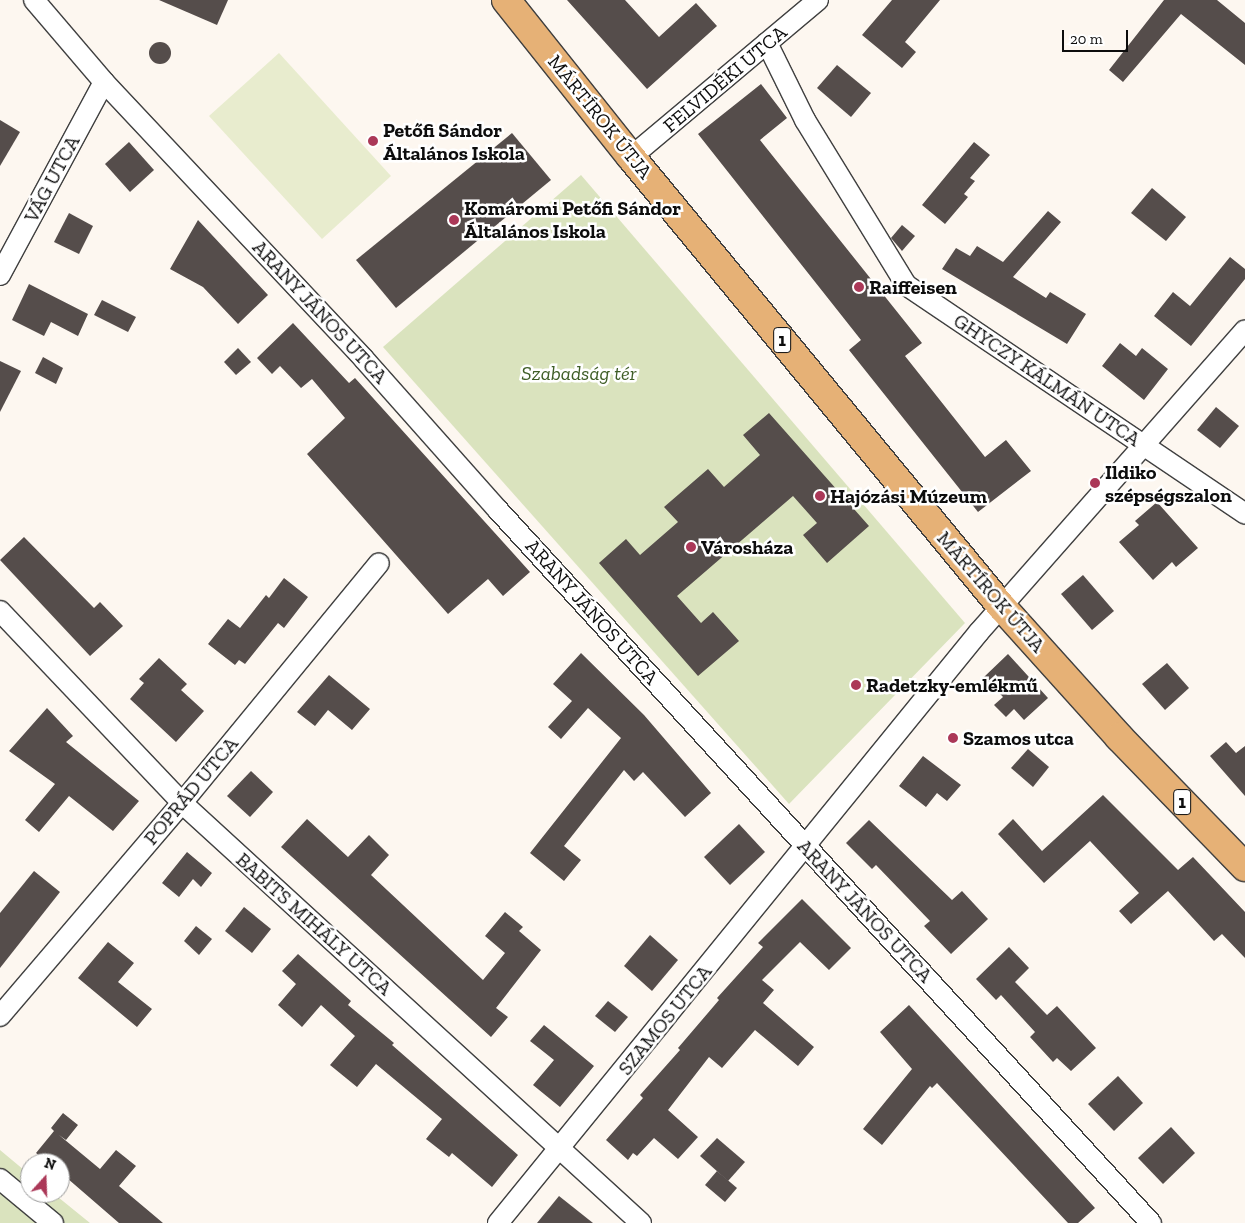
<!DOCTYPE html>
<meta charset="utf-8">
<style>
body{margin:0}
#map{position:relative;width:1245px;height:1223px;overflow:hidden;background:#fdf7f0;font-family:"Zilla Slab",serif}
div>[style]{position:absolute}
.green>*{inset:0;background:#dae3be}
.pitch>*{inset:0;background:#e8ecce}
.building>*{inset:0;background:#554d4b}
.round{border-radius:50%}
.roads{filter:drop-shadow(1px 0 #404040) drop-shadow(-1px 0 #404040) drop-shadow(0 1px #404040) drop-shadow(0 -1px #404040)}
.street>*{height:20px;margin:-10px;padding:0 10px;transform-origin:10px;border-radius:10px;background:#fff}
.primary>*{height:28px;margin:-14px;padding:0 14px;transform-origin:14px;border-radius:14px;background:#e6b176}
.dots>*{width:14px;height:14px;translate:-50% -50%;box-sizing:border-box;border:2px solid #fff;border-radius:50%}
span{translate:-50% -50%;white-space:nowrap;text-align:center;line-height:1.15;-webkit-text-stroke:5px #fff;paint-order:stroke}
.shield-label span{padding:1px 4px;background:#fff;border:1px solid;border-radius:4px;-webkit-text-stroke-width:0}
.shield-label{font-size:19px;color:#0d0d0d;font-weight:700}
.street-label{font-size:20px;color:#0d0d0d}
.poi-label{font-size:20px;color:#0d0d0d;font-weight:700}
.left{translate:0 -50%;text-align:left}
.park-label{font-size:20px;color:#3e5d26;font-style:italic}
.north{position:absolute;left:20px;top:1153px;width:50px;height:50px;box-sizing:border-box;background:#fff;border:1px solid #9e9e9e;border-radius:50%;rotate:20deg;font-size:14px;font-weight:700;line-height:20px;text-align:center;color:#0d0d0d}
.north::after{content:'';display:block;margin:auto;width:18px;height:22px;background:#ab3858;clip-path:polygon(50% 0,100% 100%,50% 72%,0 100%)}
.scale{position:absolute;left:1062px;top:30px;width:66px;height:22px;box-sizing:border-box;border:2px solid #0d0d0d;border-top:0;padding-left:6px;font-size:15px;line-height:18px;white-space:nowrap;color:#0d0d0d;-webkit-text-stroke:4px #fff;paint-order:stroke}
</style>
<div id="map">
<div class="green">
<div style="clip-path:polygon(581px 175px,965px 623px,789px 804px,383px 347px)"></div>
<div style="clip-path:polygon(0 1150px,30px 1175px,30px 1193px,53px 1193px,90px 1223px,0 1223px)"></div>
</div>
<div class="pitch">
<div style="clip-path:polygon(279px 53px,391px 176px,322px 239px,209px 116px)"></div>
</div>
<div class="building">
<div style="clip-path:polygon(159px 0,228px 0,217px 25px)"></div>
<div style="clip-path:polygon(567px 0,625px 0,659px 37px,696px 3px,717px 26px,647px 89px)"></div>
<div style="clip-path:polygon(892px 0,940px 0,905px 42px,916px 52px,902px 68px,862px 35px)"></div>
<div style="clip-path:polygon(1164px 0,1217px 0,1245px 23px,1245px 65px,1181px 14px,1123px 82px,1109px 70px)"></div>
<div class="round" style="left:149px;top:42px;width:22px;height:22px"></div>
<div style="clip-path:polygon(837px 65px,871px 93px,851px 117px,817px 88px)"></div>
<div style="clip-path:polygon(761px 84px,787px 118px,760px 140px,922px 343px,905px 356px,985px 457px,1006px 440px,1031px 471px,978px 512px,849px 350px,861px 340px,698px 134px)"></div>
<div style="clip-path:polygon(0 120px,20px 132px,0 166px)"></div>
<div style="clip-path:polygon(512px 133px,551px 180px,396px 308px,356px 260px)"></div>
<div style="clip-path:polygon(129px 142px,154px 170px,130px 192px,105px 164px)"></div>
<div style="clip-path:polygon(974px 142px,990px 155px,970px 178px,975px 181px,964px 194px,968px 197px,945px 224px,922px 205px)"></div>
<div style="clip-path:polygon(1152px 188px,1186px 217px,1166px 241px,1131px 213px)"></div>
<div style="clip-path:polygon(1048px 211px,1061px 222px,1013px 277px,1046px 298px,1050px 292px,1086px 314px,1067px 344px,942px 269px,956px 248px,970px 256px,977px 246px,1003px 262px)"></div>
<div style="clip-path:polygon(69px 213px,93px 226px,79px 254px,54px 242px)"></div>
<div style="clip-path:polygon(198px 220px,268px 295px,238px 324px,203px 287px,170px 269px)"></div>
<div style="clip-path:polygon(902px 225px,915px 236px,902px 251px,891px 238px)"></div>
<div style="clip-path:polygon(1230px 257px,1245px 269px,1245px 279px,1191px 346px,1154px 316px,1173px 292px,1190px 306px)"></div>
<div style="clip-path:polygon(29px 284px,88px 314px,78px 336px,51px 322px,44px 336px,12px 320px)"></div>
<div style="clip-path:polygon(102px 300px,136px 317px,128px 332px,94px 315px)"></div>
<div style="clip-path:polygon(293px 323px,349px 383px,355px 378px,530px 572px,503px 596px,488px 579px,448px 614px,307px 454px,345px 418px,312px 379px,301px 388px,280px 366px,272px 374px,257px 358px)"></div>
<div style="clip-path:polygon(1120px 343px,1136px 356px,1142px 348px,1168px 369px,1144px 400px,1102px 366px)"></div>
<div style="clip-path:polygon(238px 348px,251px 362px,236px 375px,224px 362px)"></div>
<div style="clip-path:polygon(43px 357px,63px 368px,56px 384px,35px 373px)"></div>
<div style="clip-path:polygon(0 361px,21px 371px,0 412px)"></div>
<div style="clip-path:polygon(1216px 407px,1239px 426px,1220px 448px,1197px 430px)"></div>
<div style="clip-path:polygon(769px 413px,869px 526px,827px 563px,803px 535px,817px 523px,793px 496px,677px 596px,701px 623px,713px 612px,739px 641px,698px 676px,599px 563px,626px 539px,640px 555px,678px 522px,664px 507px,708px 469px,724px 487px,760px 455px,743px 435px)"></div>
<div style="clip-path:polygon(1157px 502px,1198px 548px,1176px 567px,1172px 562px,1153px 580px,1119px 542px,1139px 525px,1135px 521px)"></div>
<div style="clip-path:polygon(24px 537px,94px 608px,100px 602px,123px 626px,90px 656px,0 560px)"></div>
<div style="clip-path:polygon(1083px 575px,1114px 611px,1092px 630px,1061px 594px)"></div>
<div style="clip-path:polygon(284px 578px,308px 597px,284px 628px,278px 623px,245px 664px,239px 660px,235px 665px,208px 644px,228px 619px,240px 628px,266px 595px,269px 598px)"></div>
<div style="clip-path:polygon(581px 653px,644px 715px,711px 793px,685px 817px,643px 772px,634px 781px,624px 770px,564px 846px,581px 860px,564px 881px,530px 853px,621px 738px,588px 708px,561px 739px,548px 727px,572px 701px,553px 684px)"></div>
<div style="clip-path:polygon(1008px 654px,1048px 698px,1024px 720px,1014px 709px,1006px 717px,994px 705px,1003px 697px,984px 677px)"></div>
<div style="clip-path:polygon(159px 658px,187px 684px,181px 690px,204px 711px,176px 742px,130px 699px,144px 683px,139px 679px)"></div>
<div style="clip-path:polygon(1167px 663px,1189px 688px,1165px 710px,1142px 684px)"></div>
<div style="clip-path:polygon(329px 675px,370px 709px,352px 730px,328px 710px,315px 726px,297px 712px)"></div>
<div style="clip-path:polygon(47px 708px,73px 736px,66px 742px,139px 801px,113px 831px,69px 796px,39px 832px,25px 820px,55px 784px,9px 751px)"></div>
<div style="clip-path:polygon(1226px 742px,1236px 753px,1245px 746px,1245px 796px,1210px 756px)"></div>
<div style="clip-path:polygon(1028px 749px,1049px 767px,1033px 787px,1011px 768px)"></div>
<div style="clip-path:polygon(923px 756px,961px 785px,947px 801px,937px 793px,926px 807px,899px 786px)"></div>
<div style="clip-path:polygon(251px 771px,273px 792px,250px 817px,227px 796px)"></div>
<div style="clip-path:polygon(1103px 795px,1178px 870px,1193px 857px,1245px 912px,1245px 958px,1222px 934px,1214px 941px,1168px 891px,1131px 924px,1119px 911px,1139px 893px,1090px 841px,1044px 883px,998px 834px,1013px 819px,1042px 851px)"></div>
<div style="clip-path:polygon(307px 819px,348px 857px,369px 835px,389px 855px,371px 875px,483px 980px,505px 953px,485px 936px,505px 912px,523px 927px,519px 931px,541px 950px,496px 1008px,508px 1017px,491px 1037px,281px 847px)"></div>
<div style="clip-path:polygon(869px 820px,952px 900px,962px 891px,988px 919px,951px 954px,924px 926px,930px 921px,876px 865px,872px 869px,846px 843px)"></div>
<div style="clip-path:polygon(739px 824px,765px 852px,730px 885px,704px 857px)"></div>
<div style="clip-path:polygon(187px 852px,212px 873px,201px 887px,193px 879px,179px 897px,162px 883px)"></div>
<div style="clip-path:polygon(34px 871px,60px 892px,0 968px,0 913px)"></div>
<div style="clip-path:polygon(802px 899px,851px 948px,829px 970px,800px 942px,762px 980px,774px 990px,763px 1003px,814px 1047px,798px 1066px,755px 1030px,722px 1068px,709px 1057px,668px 1110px,698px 1137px,678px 1159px,654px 1138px,637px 1156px,633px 1153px,628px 1160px,606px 1140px,643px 1098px,640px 1095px,680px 1050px,678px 1048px,719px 1000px,717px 998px,763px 947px,758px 943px)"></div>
<div style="clip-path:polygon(244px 907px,271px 929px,252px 953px,225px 931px)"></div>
<div style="clip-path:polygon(196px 926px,212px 939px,199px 955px,184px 941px)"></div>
<div style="clip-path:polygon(650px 935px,678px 960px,652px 991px,624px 966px)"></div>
<div style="clip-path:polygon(108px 942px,134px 963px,118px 982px,152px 1009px,137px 1027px,78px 978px)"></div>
<div style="clip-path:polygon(1009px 947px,1029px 968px,1015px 982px,1047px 1015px,1057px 1006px,1096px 1048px,1071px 1071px,1057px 1058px,1053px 1062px,1030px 1037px,1035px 1032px,1001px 995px,996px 1000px,976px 979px)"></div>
<div style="clip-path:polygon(298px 954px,351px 1001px,348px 1005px,394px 1043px,392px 1045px,518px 1155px,492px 1187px,452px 1153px,449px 1157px,426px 1139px,442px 1119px,376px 1064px,357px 1087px,330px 1065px,355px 1036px,321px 1005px,302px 1027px,278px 1005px,296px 984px,282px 971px)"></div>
<div style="clip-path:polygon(608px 1001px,628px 1017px,615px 1032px,595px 1016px)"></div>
<div style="clip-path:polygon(909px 1005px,1095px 1208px,1078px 1223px,1068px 1223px,937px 1083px,932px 1088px,930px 1086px,882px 1145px,863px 1129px,912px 1069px,880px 1032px)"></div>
<div style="clip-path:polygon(544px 1025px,594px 1066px,560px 1107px,533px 1085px,554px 1060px,530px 1041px)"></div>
<div style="clip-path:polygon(1118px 1076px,1143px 1103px,1114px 1131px,1088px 1104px)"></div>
<div style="clip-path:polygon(63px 1113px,78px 1125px,66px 1140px,59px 1135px,100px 1169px,116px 1150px,136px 1166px,119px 1186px,163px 1223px,119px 1223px,60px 1172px,60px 1163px,49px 1163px,36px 1153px,54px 1131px,51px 1128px)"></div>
<div style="clip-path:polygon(1171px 1127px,1195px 1153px,1163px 1184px,1138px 1158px)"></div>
<div style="clip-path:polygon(717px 1138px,745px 1162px,728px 1181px,700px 1156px)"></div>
<div style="clip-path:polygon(717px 1171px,737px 1188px,725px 1202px,705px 1185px)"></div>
<div style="clip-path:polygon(559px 1196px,593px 1223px,537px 1223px)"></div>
</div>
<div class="roads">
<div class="street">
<div style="left:34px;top:0;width:108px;rotate:49.5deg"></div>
<div style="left:104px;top:82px;width:380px;rotate:46.8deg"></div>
<div style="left:364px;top:359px;width:202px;rotate:48.4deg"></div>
<div style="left:498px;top:510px;width:967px;rotate:47.52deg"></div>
<div style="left:767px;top:43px;width:86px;rotate:63.7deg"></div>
<div style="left:805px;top:120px;width:193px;rotate:58.5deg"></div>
<div style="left:906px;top:285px;width:409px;rotate:34deg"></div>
<div style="left:631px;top:157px;width:244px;rotate:-40deg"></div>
<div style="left:0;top:275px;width:219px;rotate:-61.7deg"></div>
<div style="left:0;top:611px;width:265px;rotate:46.5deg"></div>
<div style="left:182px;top:803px;width:622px;rotate:42.46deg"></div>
<div style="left:0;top:1016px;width:280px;rotate:-49.5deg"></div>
<div style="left:182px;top:803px;width:310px;rotate:-50.6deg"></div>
<div style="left:0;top:1179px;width:69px;rotate:39.7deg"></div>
<div style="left:498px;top:1223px;width:762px;rotate:-50.86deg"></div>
<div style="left:979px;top:632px;width:402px;rotate:-48.6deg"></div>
</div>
<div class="primary">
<div style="left:506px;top:0;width:201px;rotate:51.5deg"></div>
<div style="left:631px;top:157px;width:583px;rotate:50.5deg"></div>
<div style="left:1002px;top:607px;width:175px;rotate:48deg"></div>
<div style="left:1119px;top:737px;width:181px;rotate:45.9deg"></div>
</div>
</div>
<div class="dots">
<div style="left:373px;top:141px;background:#ab3858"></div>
<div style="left:454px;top:220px;background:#ab3858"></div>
<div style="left:859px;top:287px;background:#ab3858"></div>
<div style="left:1095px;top:483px;background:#ab3858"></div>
<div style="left:820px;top:496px;background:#ab3858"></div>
<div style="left:691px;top:547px;background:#ab3858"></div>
<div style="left:856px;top:685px;background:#ab3858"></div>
<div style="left:953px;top:738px;background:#ab3858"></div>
</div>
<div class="shield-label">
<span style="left:782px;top:340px">1</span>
<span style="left:1182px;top:802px">1</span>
</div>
<div class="street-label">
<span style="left:725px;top:79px;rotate:-40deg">FELVIDÉKI UTCA</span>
<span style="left:600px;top:117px;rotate:51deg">MÁRTÍROK ÚTJA</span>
<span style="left:52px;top:179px;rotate:-62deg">VÁG UTCA</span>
<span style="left:320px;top:312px;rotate:47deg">ARANY JÁNOS UTCA</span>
<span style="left:1047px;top:380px;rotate:34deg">GHYCZY KÁLMÁN UTCA</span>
<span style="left:991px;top:592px;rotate:49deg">MÁRTÍROK ÚTJA</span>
<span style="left:592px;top:612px;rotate:48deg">ARANY JÁNOS UTCA</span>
<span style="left:191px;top:791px;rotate:-50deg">POPRÁD UTCA</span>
<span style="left:865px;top:911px;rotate:47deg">ARANY JÁNOS UTCA</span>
<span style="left:314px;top:924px;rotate:42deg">BABITS MIHÁLY UTCA</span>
<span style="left:665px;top:1020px;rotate:-51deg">SZAMOS UTCA</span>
</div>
<div class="poi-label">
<span class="left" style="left:383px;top:142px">Petőfi Sándor<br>Általános Iskola</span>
<span class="left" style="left:464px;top:220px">Komáromi Petőfi Sándor<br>Általános Iskola</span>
<span class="left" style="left:869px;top:287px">Raiffeisen</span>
<span class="left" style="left:1105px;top:484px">Ildiko<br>szépségszalon</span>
<span class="left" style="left:830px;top:496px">Hajózási Múzeum</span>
<span class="left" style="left:701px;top:547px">Városháza</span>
<span class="left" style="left:866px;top:685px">Radetzky-emlékmű</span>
<span class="left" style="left:963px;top:738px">Szamos utca</span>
</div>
<div class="park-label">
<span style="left:579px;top:373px">Szabadság tér</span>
</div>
<div class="north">N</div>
<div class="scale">20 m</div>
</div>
